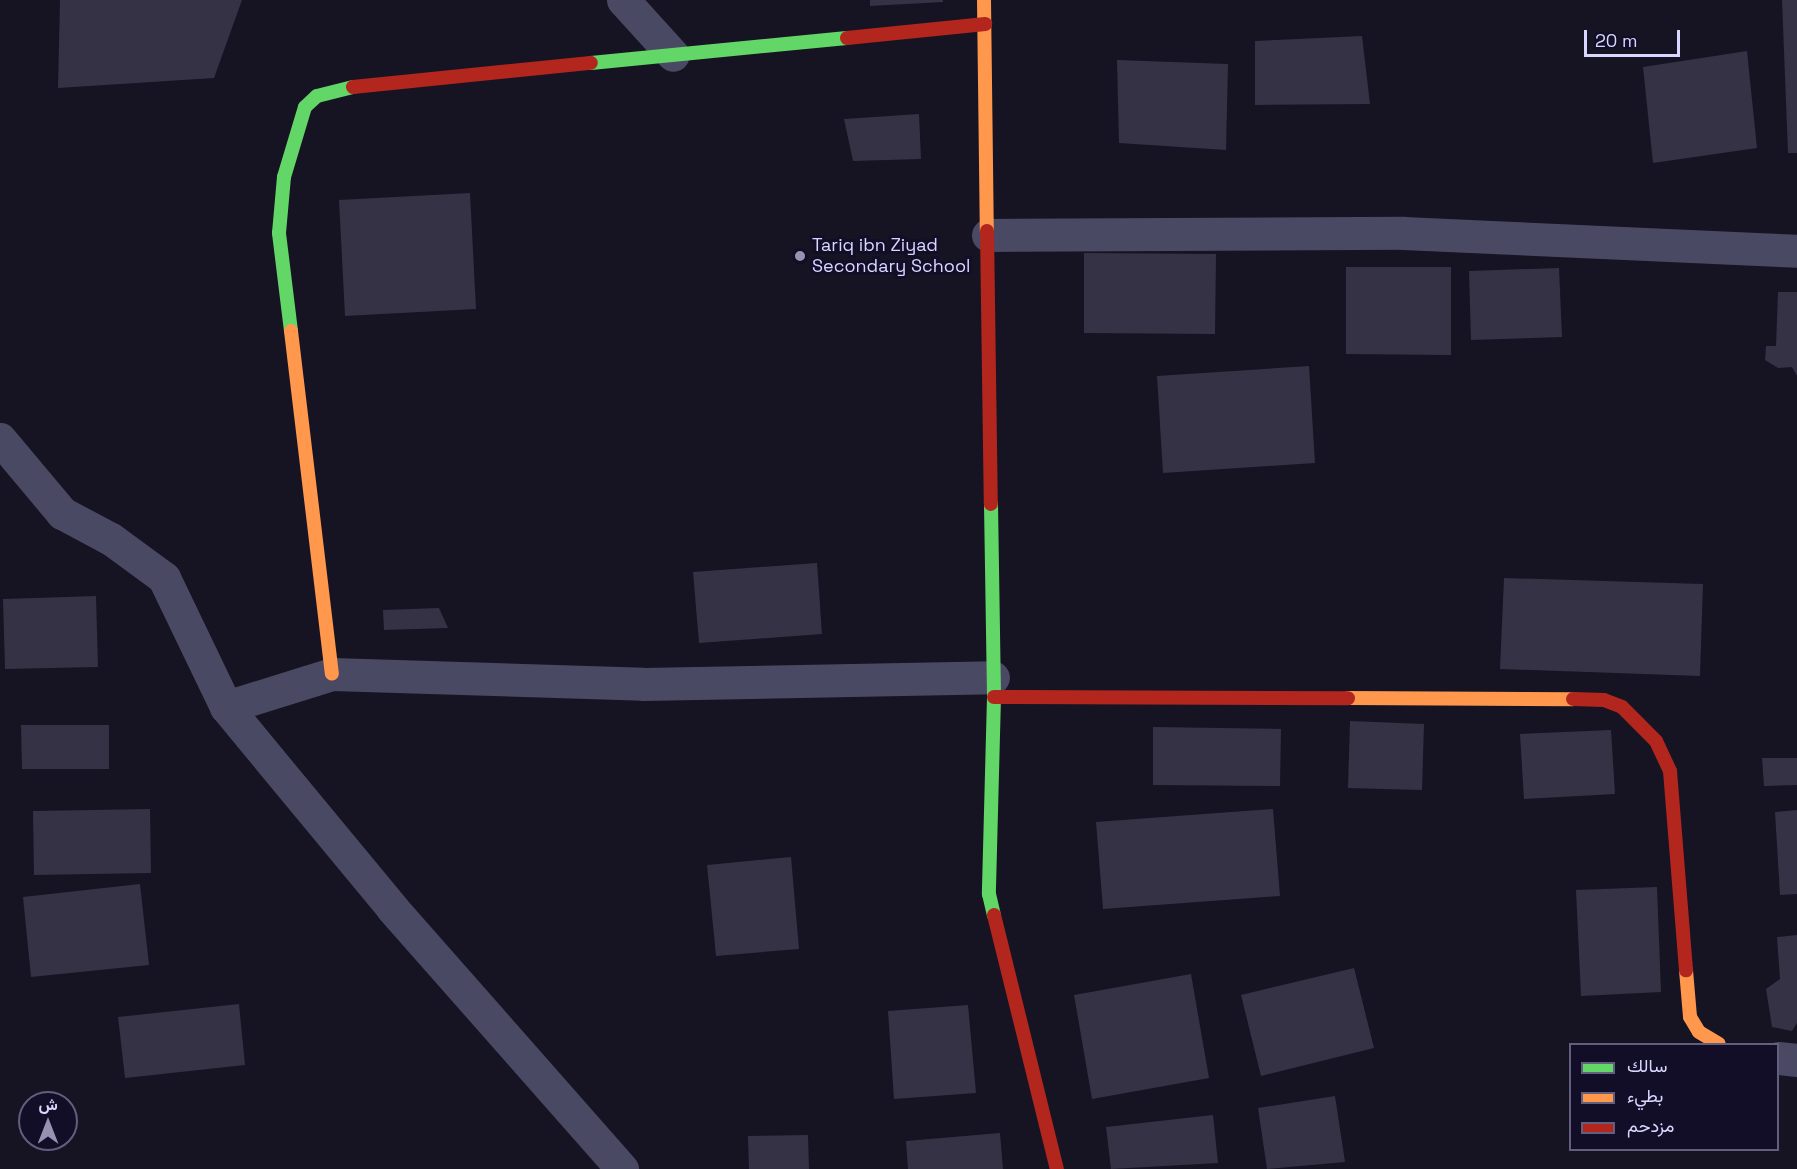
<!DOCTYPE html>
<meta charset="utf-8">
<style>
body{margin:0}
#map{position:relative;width:1797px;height:1169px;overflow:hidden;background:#161422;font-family:"Space Grotesk",Vazirmatn,sans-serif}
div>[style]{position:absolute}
.building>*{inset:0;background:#343244}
.street>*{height:33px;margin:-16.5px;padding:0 16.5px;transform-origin:16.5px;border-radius:16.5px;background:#494963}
.fast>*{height:14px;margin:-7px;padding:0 7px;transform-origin:7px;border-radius:7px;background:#63d668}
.slow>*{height:14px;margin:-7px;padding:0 7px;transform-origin:7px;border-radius:7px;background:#ff974d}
.jam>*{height:14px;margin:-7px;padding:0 7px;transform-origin:7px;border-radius:7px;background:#b3261e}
.dots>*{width:16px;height:16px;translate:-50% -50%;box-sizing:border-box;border:3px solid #120e28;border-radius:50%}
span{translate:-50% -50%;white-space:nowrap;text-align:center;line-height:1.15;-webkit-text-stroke:6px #120e28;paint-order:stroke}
.poi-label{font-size:18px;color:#d9d6ff}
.left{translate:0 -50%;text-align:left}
.legend{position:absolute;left:1569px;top:1043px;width:210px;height:108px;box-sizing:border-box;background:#120e28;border:2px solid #625e7e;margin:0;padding:8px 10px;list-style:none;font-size:18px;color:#d9d6ff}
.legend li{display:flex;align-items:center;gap:12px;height:30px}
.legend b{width:30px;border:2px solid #625e7e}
.north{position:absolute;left:18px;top:1091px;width:60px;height:60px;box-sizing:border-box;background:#120e28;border:2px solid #625e7e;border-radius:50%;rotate:0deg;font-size:16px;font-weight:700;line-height:24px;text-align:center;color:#d9d6ff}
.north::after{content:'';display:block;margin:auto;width:21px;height:27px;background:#9592b2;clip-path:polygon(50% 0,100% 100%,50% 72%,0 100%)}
.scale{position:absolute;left:1584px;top:30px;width:96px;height:27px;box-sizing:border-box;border:3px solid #d9d6ff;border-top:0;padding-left:8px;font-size:18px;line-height:21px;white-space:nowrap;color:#d9d6ff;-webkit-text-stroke:4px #120e28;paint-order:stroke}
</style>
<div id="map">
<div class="building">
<div style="clip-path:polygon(60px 0,242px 0,214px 78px,58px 88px)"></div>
<div style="clip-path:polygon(870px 0,943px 0,943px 2px,870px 6px)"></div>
<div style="clip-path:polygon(1782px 0,1797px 0,1797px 153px,1788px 153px)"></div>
<div style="clip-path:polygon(1362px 36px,1370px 104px,1255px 105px,1255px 41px)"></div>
<div style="clip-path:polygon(1747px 51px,1757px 148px,1653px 163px,1643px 67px)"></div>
<div style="clip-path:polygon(1117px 60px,1228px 64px,1226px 150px,1119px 143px)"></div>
<div style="clip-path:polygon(919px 114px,921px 159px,853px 161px,844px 119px)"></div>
<div style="clip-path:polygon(470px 193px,476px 309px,345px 316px,339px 200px)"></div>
<div style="clip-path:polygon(1084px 253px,1216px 254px,1215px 334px,1084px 333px)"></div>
<div style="clip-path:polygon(1346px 267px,1451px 267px,1451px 355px,1346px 354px)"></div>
<div style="clip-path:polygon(1559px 268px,1562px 337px,1471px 340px,1469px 271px)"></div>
<div style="clip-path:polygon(1778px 292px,1797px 292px,1797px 376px,1792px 367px,1778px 368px,1765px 360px,1766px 346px,1776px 346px)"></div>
<div style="clip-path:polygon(1309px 366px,1315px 463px,1163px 473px,1157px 376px)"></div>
<div style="clip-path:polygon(817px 563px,822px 634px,699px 643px,693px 572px)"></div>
<div style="clip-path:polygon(1504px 578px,1703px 584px,1700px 676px,1500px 669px)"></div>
<div style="clip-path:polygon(96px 596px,98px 667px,5px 669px,3px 599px)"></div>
<div style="clip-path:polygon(439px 608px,448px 628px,384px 630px,383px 610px)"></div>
<div style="clip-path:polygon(1350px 721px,1424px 724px,1422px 790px,1348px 788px)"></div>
<div style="clip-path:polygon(21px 725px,109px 725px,109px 769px,22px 769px)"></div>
<div style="clip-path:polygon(1153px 727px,1281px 729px,1280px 786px,1153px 785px)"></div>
<div style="clip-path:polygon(1611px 730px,1615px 794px,1524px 799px,1520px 734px)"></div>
<div style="clip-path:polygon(1762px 758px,1797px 758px,1797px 785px,1764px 786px)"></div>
<div style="clip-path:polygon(150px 809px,151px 873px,34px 875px,33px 811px)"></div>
<div style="clip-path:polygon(1273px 809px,1280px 896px,1103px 909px,1096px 822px)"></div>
<div style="clip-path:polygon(1797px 810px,1797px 894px,1780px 895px,1775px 812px)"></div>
<div style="clip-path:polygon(791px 857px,799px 949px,716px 956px,707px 865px)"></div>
<div style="clip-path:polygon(140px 884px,149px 965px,31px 977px,23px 897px)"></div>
<div style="clip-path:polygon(1657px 887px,1661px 992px,1581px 996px,1576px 890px)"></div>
<div style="clip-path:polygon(1797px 935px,1797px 1023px,1792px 1031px,1772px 1027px,1766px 989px,1780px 979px,1777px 937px)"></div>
<div style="clip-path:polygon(1354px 968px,1374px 1048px,1261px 1076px,1241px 995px)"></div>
<div style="clip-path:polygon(1191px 974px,1209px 1078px,1092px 1099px,1074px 995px)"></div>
<div style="clip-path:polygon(239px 1004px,245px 1065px,125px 1078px,118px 1017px)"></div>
<div style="clip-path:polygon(968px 1005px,976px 1093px,894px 1099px,888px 1011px)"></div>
<div style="clip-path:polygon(1335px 1096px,1345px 1162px,1267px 1169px,1258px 1108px)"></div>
<div style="clip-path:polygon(1213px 1115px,1218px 1163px,1111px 1169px,1106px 1127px)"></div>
<div style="clip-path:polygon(1000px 1133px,1003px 1169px,908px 1169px,906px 1141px)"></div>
<div style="clip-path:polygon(808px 1135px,809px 1169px,749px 1169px,748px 1136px)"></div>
</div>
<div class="street">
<div style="left:623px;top:0;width:74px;rotate:47.7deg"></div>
<div style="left:988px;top:235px;width:415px;rotate:-0.3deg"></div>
<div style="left:1403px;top:233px;width:394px;rotate:2.6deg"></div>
<div style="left:0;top:439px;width:97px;rotate:50deg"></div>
<div style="left:62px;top:513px;width:55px;rotate:28deg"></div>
<div style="left:111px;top:539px;width:66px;rotate:36.3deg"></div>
<div style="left:164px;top:578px;width:143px;rotate:64.3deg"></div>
<div style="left:226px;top:707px;width:261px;rotate:50.4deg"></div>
<div style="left:392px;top:908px;width:348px;rotate:48.6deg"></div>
<div style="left:226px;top:707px;width:111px;rotate:-17.3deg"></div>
<div style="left:332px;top:674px;width:311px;rotate:1.8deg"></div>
<div style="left:643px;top:684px;width:350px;rotate:-1.1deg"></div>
<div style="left:1778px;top:1058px;width:19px;rotate:6deg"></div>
</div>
<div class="fast">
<div style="left:591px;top:63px;width:257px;rotate:-5.6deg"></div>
<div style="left:291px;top:331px;width:99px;rotate:-97deg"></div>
<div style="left:279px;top:233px;width:56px;rotate:-84.9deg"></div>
<div style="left:284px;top:177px;width:73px;rotate:-73.3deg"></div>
<div style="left:305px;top:107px;width:16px;rotate:-43deg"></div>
<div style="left:317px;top:96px;width:37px;rotate:-14deg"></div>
<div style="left:991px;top:504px;width:193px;rotate:89.1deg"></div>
<div style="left:994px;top:697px;width:197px;rotate:91.5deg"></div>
<div style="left:989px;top:894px;width:22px;rotate:77deg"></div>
</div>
<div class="slow">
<div style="left:984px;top:0;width:231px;rotate:89.3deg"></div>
<div style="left:291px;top:331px;width:345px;rotate:83.2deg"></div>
<div style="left:1348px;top:698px;width:225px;rotate:0.3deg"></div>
<div style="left:1686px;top:970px;width:47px;rotate:85.1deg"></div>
<div style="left:1690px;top:1017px;width:17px;rotate:59deg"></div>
<div style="left:1699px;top:1032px;width:23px;rotate:31deg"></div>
</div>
<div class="jam">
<div style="left:847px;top:38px;width:139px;rotate:-5.8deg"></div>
<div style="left:353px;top:87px;width:239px;rotate:-5.8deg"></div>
<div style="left:987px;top:231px;width:273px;rotate:89.2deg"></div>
<div style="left:994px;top:697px;width:354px;rotate:0.2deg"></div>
<div style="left:1573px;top:699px;width:31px;rotate:2deg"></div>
<div style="left:1604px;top:700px;width:19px;rotate:21deg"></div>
<div style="left:1622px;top:707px;width:48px;rotate:45deg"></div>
<div style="left:1656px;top:741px;width:33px;rotate:65deg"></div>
<div style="left:1670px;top:771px;width:200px;rotate:85.4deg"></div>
<div style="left:994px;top:915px;width:262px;rotate:76.1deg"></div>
</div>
<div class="dots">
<div style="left:800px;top:256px;background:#9592b2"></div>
</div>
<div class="poi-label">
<span class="left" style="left:812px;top:256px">Tariq ibn Ziyad<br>Secondary School</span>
</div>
<ul class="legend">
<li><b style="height:8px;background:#63d668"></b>سالك</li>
<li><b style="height:8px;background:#ff974d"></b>بطيء</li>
<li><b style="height:8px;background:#b3261e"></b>مزدحم</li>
</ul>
<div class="north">ش</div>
<div class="scale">20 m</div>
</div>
